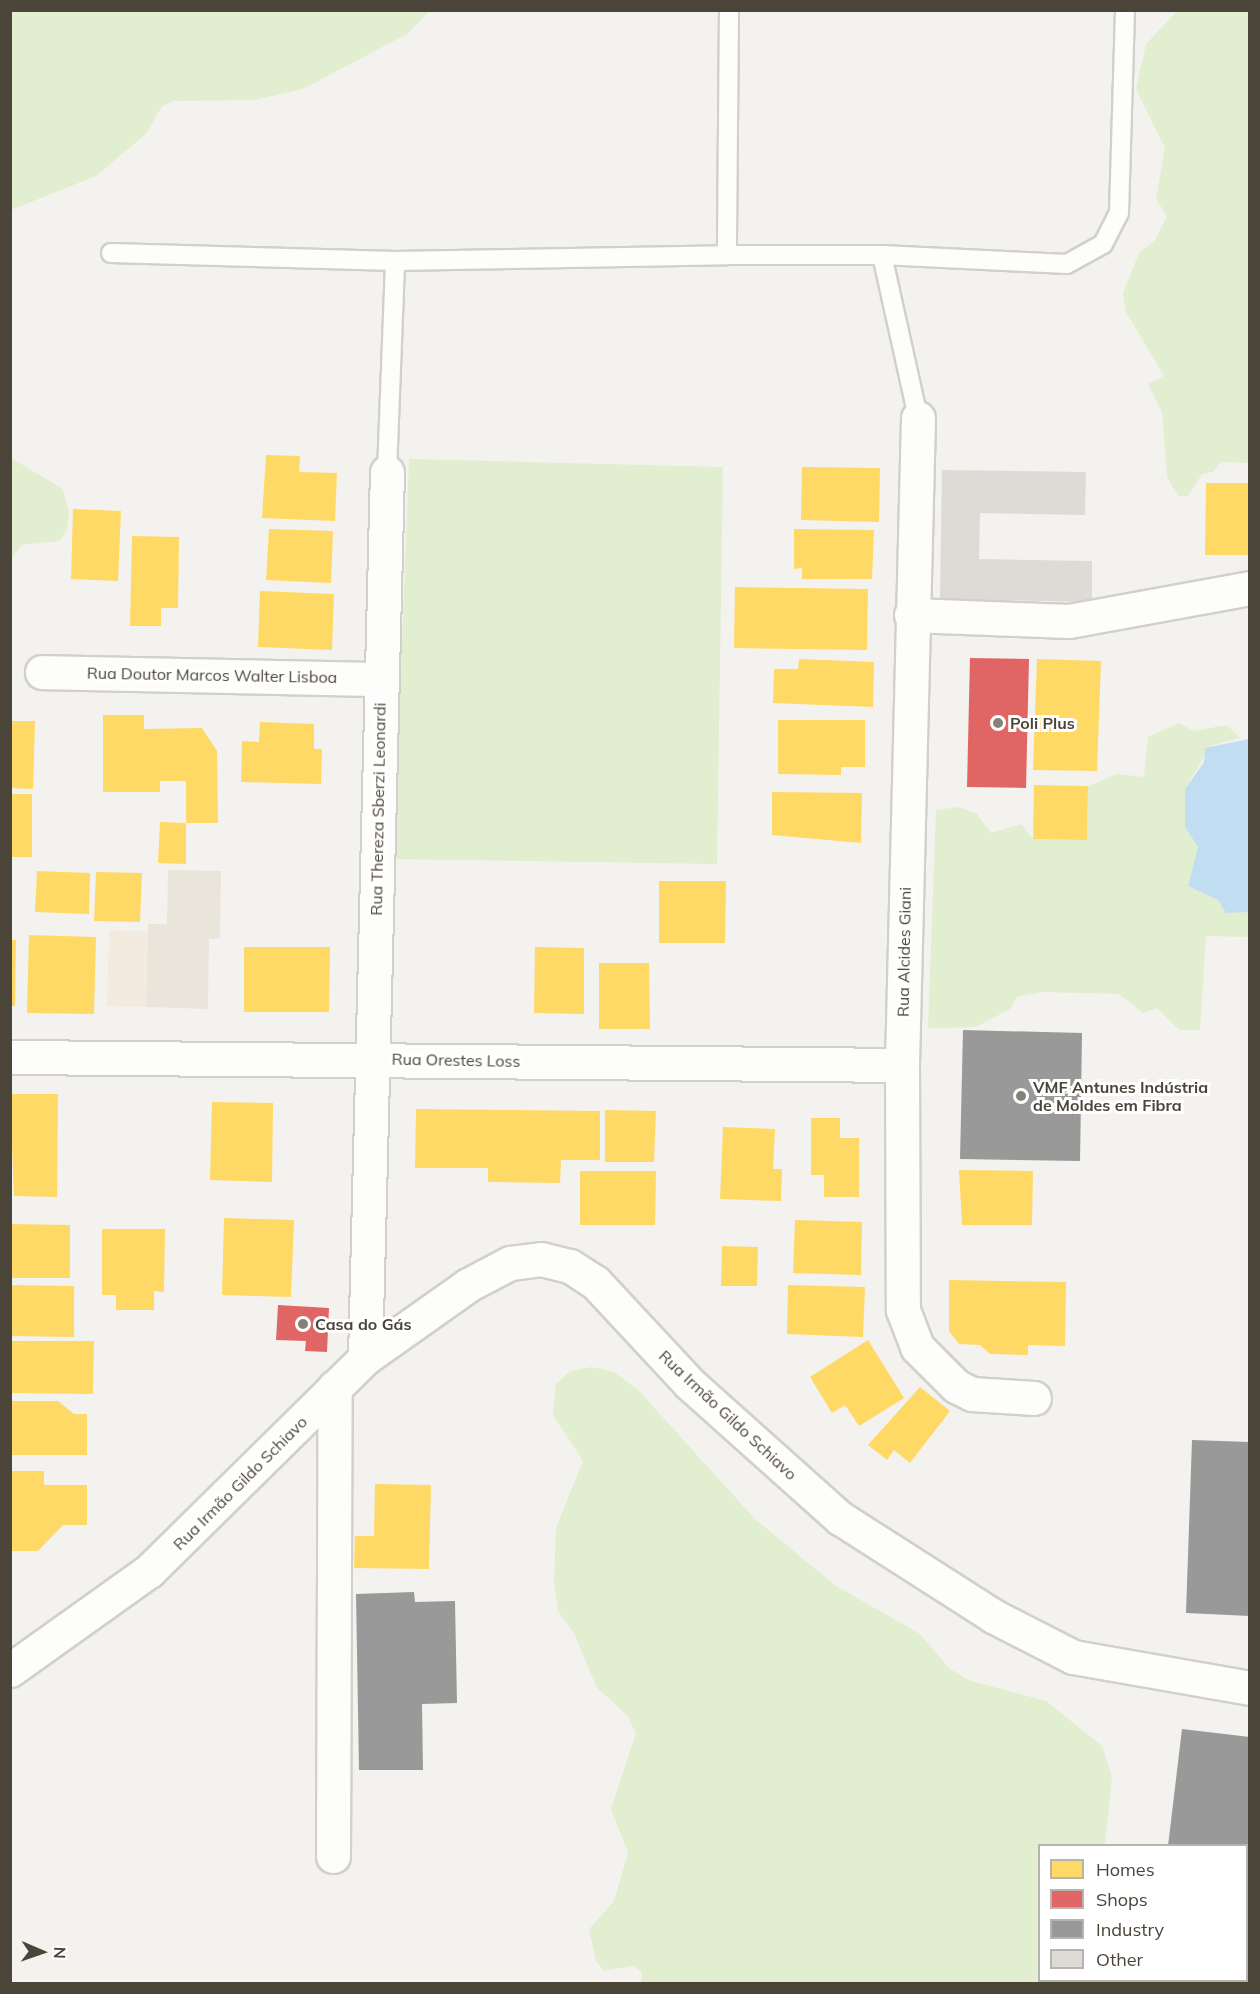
<!DOCTYPE html>
<meta charset="utf-8">
<style>
body{margin:0}
#map{position:relative;width:1260px;height:1994px;overflow:hidden;background:#f4f2ee;font-family:Mulish,sans-serif}
div>[style]{position:absolute}
.commercial>*{inset:0;background:#f3ebdf}
.education>*{inset:0;background:#eae5da}
.green>*{inset:0;background:#e1eecf}
.water>*{inset:0;background:#c0ddf1}
.homes>*{inset:0;background:#ffd966}
.shops>*{inset:0;background:#e06666}
.industry>*{inset:0;background:#999}
.building>*{inset:0;background:#dedbd6}
.roads{filter:drop-shadow(2px 0 #d2d0cb) drop-shadow(-2px 0 #d2d0cb) drop-shadow(0 2px #d2d0cb) drop-shadow(0 -2px #d2d0cb)}
.service>*{height:18px;margin:-9px;padding:0 9px;transform-origin:9px;border-radius:9px;background:#fdfdfc}
.minor>*{height:33px;margin:-16.5px;padding:0 16.5px;transform-origin:16.5px;border-radius:16.5px;background:#fdfdfc}
.dots>*{width:16px;height:16px;translate:-50% -50%;box-sizing:border-box;border:3px solid #fff;border-radius:50%}
span{translate:-50% -50%;white-space:nowrap;text-align:center;line-height:1.15;-webkit-text-stroke:6px #fff;paint-order:stroke}
.street-label{font-size:16px;color:#4b4439}
.poi-label{font-size:16px;color:#4b4439;font-weight:700}
.left{translate:0 -50%;text-align:left}
.frame{position:absolute;inset:0;border:12px solid #4b4439;pointer-events:none}
.legend{position:absolute;left:1038px;top:1844px;width:210px;height:138px;box-sizing:border-box;background:#fff;border:2px solid #b7b4b0;margin:0;padding:8px 10px;list-style:none;font-size:18px;color:#4b4439}
.legend li{display:flex;align-items:center;gap:12px;height:30px}
.legend b{width:30px;border:2px solid #b7b4b0}
.north{position:absolute;left:12px;top:1922px;width:60px;height:60px;-webkit-text-stroke:4px #fff;paint-order:stroke;rotate:92deg;font-size:16px;font-weight:700;line-height:24px;text-align:center;color:#4b4439}
.north::after{content:'';display:block;margin:auto;width:21px;height:27px;background:#4b4439;clip-path:polygon(50% 0,100% 100%,50% 72%,0 100%)}
</style>
<div id="map">
<div class="commercial">
<div style="clip-path:polygon(109px 930px,148px 931px,146px 1007px,107px 1006px)"></div>
</div>
<div class="education">
<div style="clip-path:polygon(168px 870px,221px 871px,220px 938px,209px 939px,208px 1009px,146px 1007px,148px 924px,167px 924px)"></div>
</div>
<div class="green">
<div style="clip-path:polygon(1178px 10px,1250px 11px,1249px 463px,1221px 462px,1213px 472px,1202px 474px,1188px 496px,1178px 496px,1167px 477px,1162px 412px,1148px 384px,1164px 376px,1126px 312px,1123px 293px,1139px 253px,1155px 240px,1167px 216px,1156px 199px,1165px 148px,1136px 89px,1146px 44px)"></div>
<div style="clip-path:polygon(10px 11px,11px 10px,430px 11px,407px 34px,303px 89px,254px 100px,173px 101px,162px 106px,146px 134px,96px 176px,11px 210px)"></div>
<div style="clip-path:polygon(11px 458px,63px 489px,69px 513px,67px 530px,59px 541px,21px 545px,11px 559px)"></div>
<div style="clip-path:polygon(409px 459px,723px 467px,717px 864px,394px 859px)"></div>
<div style="clip-path:polygon(1179px 723px,1193px 731px,1227px 725px,1240px 738px,1210px 746px,1185px 789px,1185px 827px,1198px 847px,1188px 886px,1249px 912px,1249px 937px,1206px 936px,1200px 1030px,1179px 1030px,1157px 1008px,1143px 1013px,1119px 994px,1041px 992px,1017px 997px,1010px 1009px,976px 1027px,928px 1028px,936px 810px,959px 807px,977px 814px,991px 833px,1021px 824px,1033px 839px,1087px 840px,1088px 786px,1117px 774px,1144px 777px,1148px 737px)"></div>
<div style="clip-path:polygon(592px 1367px,614px 1372px,639px 1391px,755px 1519px,836px 1586px,920px 1634px,949px 1668px,968px 1680px,1046px 1701px,1102px 1746px,1112px 1777px,1105px 1845px,1040px 1846px,1040px 1980px,1093px 1983px,641px 1984px,642px 1972px,633px 1966px,604px 1971px,596px 1961px,589px 1929px,614px 1901px,628px 1853px,611px 1809px,636px 1733px,627px 1715px,597px 1688px,574px 1633px,558px 1611px,554px 1584px,556px 1528px,583px 1461px,553px 1415px,556px 1384px,570px 1371px)"></div>
</div>
<div class="water">
<div style="clip-path:polygon(1249px 739px,1249px 912px,1226px 913px,1218px 900px,1188px 886px,1198px 847px,1185px 827px,1185px 789px,1204px 762px,1205px 748px)"></div>
</div>
<div class="homes">
<div style="clip-path:polygon(266px 455px,300px 456px,299px 472px,337px 473px,335px 521px,262px 518px)"></div>
<div style="clip-path:polygon(802px 467px,880px 468px,879px 522px,801px 520px)"></div>
<div style="clip-path:polygon(1206px 483px,1250px 483px,1250px 555px,1205px 555px)"></div>
<div style="clip-path:polygon(73px 509px,121px 511px,118px 581px,71px 579px)"></div>
<div style="clip-path:polygon(269px 529px,333px 531px,331px 583px,266px 580px)"></div>
<div style="clip-path:polygon(794px 529px,874px 530px,872px 579px,802px 579px,802px 568px,794px 569px)"></div>
<div style="clip-path:polygon(132px 536px,179px 537px,178px 608px,161px 608px,161px 626px,130px 626px)"></div>
<div style="clip-path:polygon(735px 587px,868px 589px,867px 650px,734px 648px)"></div>
<div style="clip-path:polygon(260px 591px,334px 594px,332px 650px,258px 647px)"></div>
<div style="clip-path:polygon(799px 659px,874px 662px,873px 707px,773px 703px,774px 669px,798px 669px)"></div>
<div style="clip-path:polygon(1037px 659px,1101px 661px,1097px 771px,1033px 770px)"></div>
<div style="clip-path:polygon(103px 715px,144px 715px,144px 729px,202px 728px,217px 751px,218px 823px,186px 823px,186px 781px,160px 781px,160px 792px,103px 792px)"></div>
<div style="clip-path:polygon(778px 720px,865px 720px,865px 767px,841px 767px,841px 775px,778px 774px)"></div>
<div style="clip-path:polygon(10px 721px,35px 721px,33px 789px,10px 788px)"></div>
<div style="clip-path:polygon(260px 722px,314px 724px,314px 749px,322px 749px,321px 784px,241px 782px,242px 741px,259px 742px)"></div>
<div style="clip-path:polygon(1034px 785px,1088px 786px,1087px 840px,1033px 839px)"></div>
<div style="clip-path:polygon(772px 792px,862px 793px,861px 843px,772px 835px)"></div>
<div style="clip-path:polygon(10px 794px,32px 794px,32px 857px,10px 857px)"></div>
<div style="clip-path:polygon(160px 822px,186px 823px,186px 864px,158px 863px)"></div>
<div style="clip-path:polygon(37px 871px,90px 873px,89px 914px,35px 912px)"></div>
<div style="clip-path:polygon(96px 872px,142px 873px,140px 922px,94px 921px)"></div>
<div style="clip-path:polygon(659px 881px,726px 881px,725px 943px,659px 943px)"></div>
<div style="clip-path:polygon(29px 935px,96px 937px,94px 1014px,27px 1013px)"></div>
<div style="clip-path:polygon(10px 940px,16px 940px,15px 1006px,10px 1006px)"></div>
<div style="clip-path:polygon(244px 947px,330px 947px,329px 1012px,244px 1012px)"></div>
<div style="clip-path:polygon(535px 947px,584px 948px,584px 1014px,534px 1013px)"></div>
<div style="clip-path:polygon(599px 963px,649px 963px,650px 1029px,599px 1029px)"></div>
<div style="clip-path:polygon(10px 1094px,58px 1094px,57px 1197px,14px 1196px)"></div>
<div style="clip-path:polygon(212px 1102px,273px 1103px,272px 1182px,210px 1180px)"></div>
<div style="clip-path:polygon(416px 1109px,600px 1111px,600px 1160px,561px 1160px,560px 1183px,488px 1182px,488px 1168px,415px 1168px)"></div>
<div style="clip-path:polygon(605px 1110px,656px 1111px,654px 1162px,605px 1162px)"></div>
<div style="clip-path:polygon(811px 1118px,840px 1118px,840px 1138px,859px 1138px,859px 1197px,824px 1197px,824px 1175px,811px 1175px)"></div>
<div style="clip-path:polygon(723px 1127px,775px 1129px,773px 1169px,782px 1169px,781px 1201px,720px 1199px)"></div>
<div style="clip-path:polygon(959px 1170px,1033px 1171px,1032px 1225px,962px 1225px)"></div>
<div style="clip-path:polygon(580px 1171px,656px 1171px,655px 1225px,580px 1225px)"></div>
<div style="clip-path:polygon(224px 1218px,294px 1220px,291px 1297px,222px 1295px)"></div>
<div style="clip-path:polygon(795px 1220px,862px 1222px,861px 1275px,793px 1273px)"></div>
<div style="clip-path:polygon(10px 1224px,70px 1225px,70px 1278px,10px 1278px)"></div>
<div style="clip-path:polygon(102px 1229px,165px 1229px,164px 1292px,154px 1291px,154px 1310px,116px 1310px,116px 1295px,102px 1295px)"></div>
<div style="clip-path:polygon(722px 1246px,758px 1247px,757px 1286px,721px 1286px)"></div>
<div style="clip-path:polygon(949px 1280px,1066px 1282px,1065px 1346px,1028px 1345px,1028px 1355px,990px 1354px,980px 1345px,959px 1344px,949px 1331px)"></div>
<div style="clip-path:polygon(10px 1285px,74px 1286px,74px 1337px,10px 1336px)"></div>
<div style="clip-path:polygon(788px 1285px,865px 1287px,863px 1337px,787px 1334px)"></div>
<div style="clip-path:polygon(868px 1340px,904px 1398px,859px 1426px,845px 1405px,832px 1413px,810px 1377px)"></div>
<div style="clip-path:polygon(10px 1341px,94px 1341px,93px 1394px,10px 1393px)"></div>
<div style="clip-path:polygon(920px 1387px,950px 1411px,910px 1463px,894px 1450px,887px 1460px,868px 1445px)"></div>
<div style="clip-path:polygon(11px 1401px,58px 1401px,74px 1414px,87px 1414px,87px 1455px,11px 1455px)"></div>
<div style="clip-path:polygon(10px 1471px,44px 1471px,44px 1485px,87px 1485px,87px 1525px,63px 1525px,38px 1551px,10px 1551px)"></div>
<div style="clip-path:polygon(375px 1484px,431px 1485px,429px 1569px,354px 1568px,355px 1536px,374px 1536px)"></div>
</div>
<div class="shops">
<div style="clip-path:polygon(970px 658px,1029px 659px,1026px 788px,967px 787px)"></div>
<div style="clip-path:polygon(278px 1305px,329px 1308px,327px 1352px,305px 1351px,306px 1341px,276px 1340px)"></div>
</div>
<div class="industry">
<div style="clip-path:polygon(963px 1030px,1082px 1033px,1080px 1161px,960px 1159px)"></div>
<div style="clip-path:polygon(1192px 1440px,1250px 1442px,1250px 1616px,1186px 1613px)"></div>
<div style="clip-path:polygon(414px 1592px,415px 1602px,455px 1601px,457px 1703px,422px 1704px,423px 1770px,359px 1770px,356px 1594px)"></div>
<div style="clip-path:polygon(1182px 1729px,1250px 1737px,1250px 1984px,1153px 1984px,1246px 1980px,1246px 1846px,1168px 1846px)"></div>
</div>
<div class="building">
<div style="clip-path:polygon(942px 470px,1086px 472px,1085px 515px,980px 513px,979px 559px,1092px 561px,1092px 602px,940px 599px)"></div>
</div>
<div class="roads">
<div class="service">
<div style="left:729px;top:10px;width:245px;rotate:90.5deg"></div>
<div style="left:727px;top:255px;width:155px"></div>
<div style="left:882px;top:255px;width:167px;rotate:77.5deg"></div>
<div style="left:111px;top:253px;width:284px;rotate:1.6deg"></div>
<div style="left:395px;top:261px;width:332px;rotate:-1deg"></div>
<div style="left:882px;top:255px;width:185px;rotate:2.8deg"></div>
<div style="left:1067px;top:264px;width:41px;rotate:-29.1deg"></div>
<div style="left:1103px;top:244px;width:35px;rotate:-63deg"></div>
<div style="left:1119px;top:213px;width:203px;rotate:-88.3deg"></div>
<div style="left:387px;top:472px;width:211px;rotate:-87.8deg"></div>
</div>
<div class="minor">
<div style="left:918px;top:418px;width:647px;rotate:91.42deg"></div>
<div style="left:902px;top:1065px;width:245px;rotate:89.8deg"></div>
<div style="left:903px;top:1310px;width:40px;rotate:69deg"></div>
<div style="left:917px;top:1347px;width:55px;rotate:45deg"></div>
<div style="left:956px;top:1386px;width:18px;rotate:27deg"></div>
<div style="left:972px;top:1394px;width:62px;rotate:3.7deg"></div>
<div style="left:911px;top:615px;width:158px;rotate:2.2deg"></div>
<div style="left:1069px;top:621px;width:184px;rotate:-10.3deg"></div>
<div style="left:42px;top:672px;width:339px;rotate:1.2deg"></div>
<div style="left:10px;top:1057px;width:892px;rotate:0.51deg"></div>
<div style="left:365px;top:1358px;width:886px;rotate:-88.58deg"></div>
<div style="left:10px;top:1670px;width:171px;rotate:-35.5deg"></div>
<div style="left:149px;top:1571px;width:303px;rotate:-44.6deg"></div>
<div style="left:365px;top:1358px;width:126px;rotate:-35.3deg"></div>
<div style="left:468px;top:1285px;width:47px;rotate:-27.6deg"></div>
<div style="left:510px;top:1263px;width:31px;rotate:-7deg"></div>
<div style="left:541px;top:1259px;width:30px;rotate:14deg"></div>
<div style="left:570px;top:1266px;width:30px;rotate:33deg"></div>
<div style="left:595px;top:1282px;width:139px;rotate:47deg"></div>
<div style="left:690px;top:1384px;width:201px;rotate:41.8deg"></div>
<div style="left:840px;top:1518px;width:182px;rotate:32.6deg"></div>
<div style="left:993px;top:1616px;width:90px;rotate:27.1deg"></div>
<div style="left:1073px;top:1657px;width:180px;rotate:9.9deg"></div>
<div style="left:333px;top:1856px;width:469px;rotate:-89.8deg"></div>
</div>
</div>
<div class="dots">
<div style="left:998px;top:723px;background:#868178"></div>
<div style="left:1021px;top:1096px;background:#868178"></div>
<div style="left:303px;top:1324px;background:#868178"></div>
</div>
<div class="street-label">
<span style="left:212px;top:675px;rotate:1deg">Rua Doutor Marcos Walter Lisboa</span>
<span style="left:378px;top:809px;rotate:-89deg">Rua Thereza Sberzi Leonardi</span>
<span style="left:904px;top:952px;rotate:-89deg">Rua Alcides Giani</span>
<span style="left:456px;top:1060px;rotate:1deg">Rua Orestes Loss</span>
<span style="left:728px;top:1415px;rotate:43deg">Rua Irmão Gildo Schiavo</span>
<span style="left:240px;top:1483px;rotate:-45deg">Rua Irmão Gildo Schiavo</span>
</div>
<div class="poi-label">
<span class="left" style="left:1010px;top:723px">Poli Plus</span>
<span class="left" style="left:1033px;top:1096px">VMF Antunes Indústria<br>de Moldes em Fibra</span>
<span class="left" style="left:315px;top:1324px">Casa do Gás</span>
</div>
<div class="frame"></div>
<ul class="legend">
<li><b style="height:16px;background:#ffd966"></b>Homes</li>
<li><b style="height:16px;background:#e06666"></b>Shops</li>
<li><b style="height:16px;background:#999"></b>Industry</li>
<li><b style="height:16px;background:#dedbd6"></b>Other</li>
</ul>
<div class="north">N</div>
</div>
